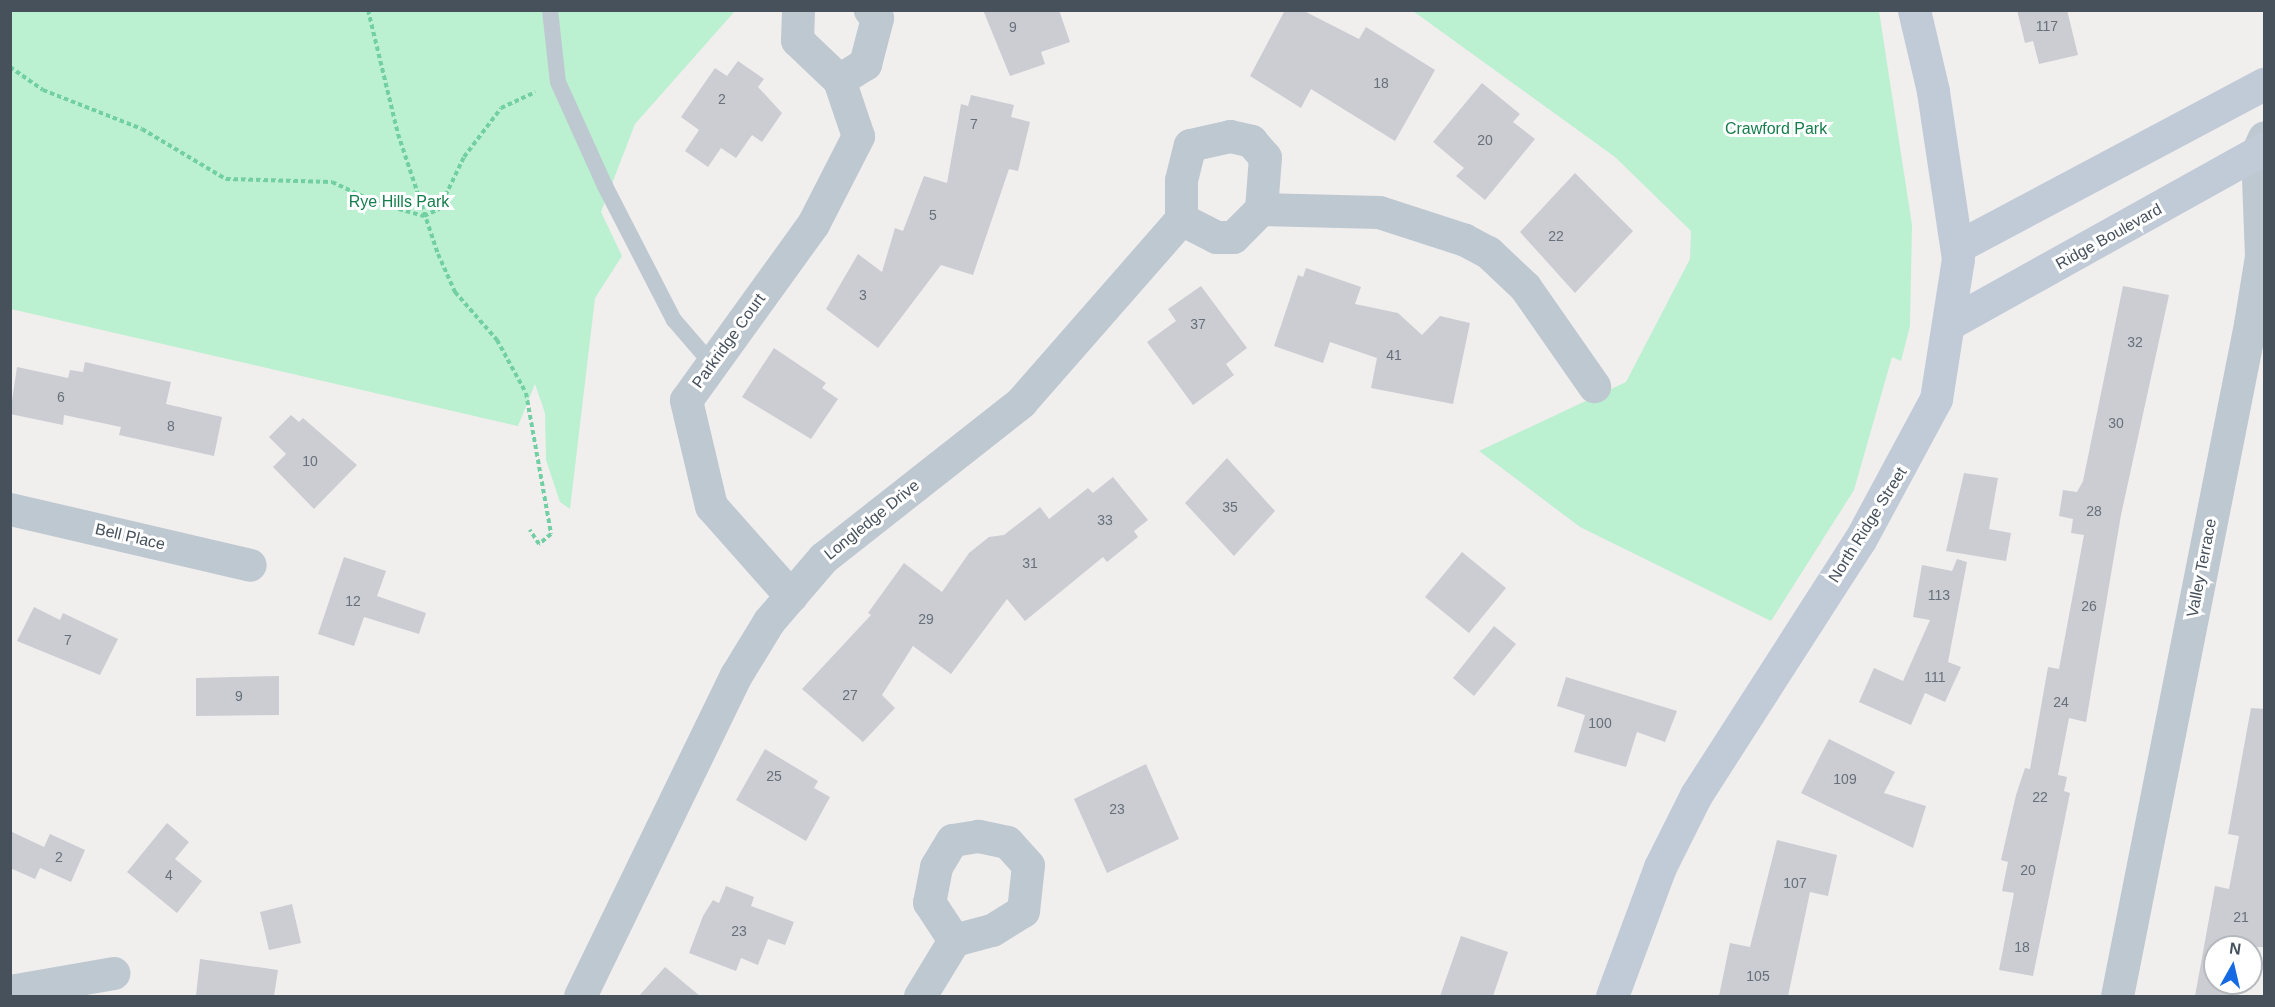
<!DOCTYPE html>
<style>
body{margin:0}
#map{position:relative;width:2275px;height:1007px;overflow:hidden;background:#f1eeee;font-family:Helvetica,sans-serif}
div>[style]{position:absolute}
.green>*{inset:0;background:#bbf0d1}
.building>*{inset:0;background:#cbcdd3}
.path>*{height:4px;margin-top:-2px;transform-origin:0;background:repeating-linear-gradient(90deg,#72cea3 0 4.5px,transparent 0 7.5px)}
.lane>*{height:16px;margin:-8px;padding:0 8px;transform-origin:8px;border-radius:8px;background:#bec8d0}
.street>*{height:33px;margin:-16.5px;padding:0 16.5px;transform-origin:16.5px;border-radius:16.5px;background:#bec8d0}
.secondary>*{height:33px;margin:-16.5px;padding:0 16.5px;transform-origin:16.5px;border-radius:16.5px;background:#c0cbd7}
span{translate:-50% -50%;white-space:nowrap;text-align:center;line-height:1.15;-webkit-text-stroke:6px #fff;paint-order:stroke}
.number-label{font-size:14px;color:#67707a}
.number-label span{-webkit-text-stroke-width:0}
.park-label{font-size:16px;color:#157e4c}
.street-label{font-size:16px;color:#46515c}
.frame{position:absolute;inset:0;border:12px solid #46515c;pointer-events:none}
.north{position:absolute;left:2203px;top:935px;width:60px;height:60px;box-sizing:border-box;background:#fff;border:2px solid #b5b9be;border-radius:50%;rotate:8deg;font-size:16px;font-weight:700;line-height:24px;text-align:center;color:#46515c}
.north::after{content:'';display:block;margin:auto;width:21px;height:27px;background:#156ae3;clip-path:polygon(50% 0,100% 100%,50% 72%,0 100%)}
</style>
<div id="map">
<div class="green">
<div style="clip-path:polygon(11px 11px,735px 11px,635px 124px,601px 212px,622px 256px,595px 298px,570px 509px,560px 502px,546px 460px,545px 413px,535px 384px,518px 426px,11px 309px)"></div>
<div style="clip-path:polygon(1413px 11px,1879px 11px,1912px 225px,1910px 326px,1901px 361px,1892px 357px,1854px 490px,1771px 621px,1580px 527px,1479px 451px,1626px 382px,1690px 259px,1691px 231px,1615px 157px)"></div>
</div>
<div class="building">
<div style="clip-path:polygon(983px 10px,1059px 10px,1070px 42px,1041px 52px,1045px 64px,1010px 76px)"></div>
<div style="clip-path:polygon(1285px 10px,1302px 10px,1359px 39px,1366px 27px,1435px 70px,1395px 141px,1311px 89px,1301px 108px,1250px 76px)"></div>
<div style="clip-path:polygon(2017px 10px,2067px 10px,2078px 55px,2039px 64px,2033px 41px,2025px 43px)"></div>
<div style="clip-path:polygon(738px 61px,764px 79px,758px 87px,782px 113px,762px 142px,752px 135px,736px 158px,721px 148px,708px 167px,685px 151px,699px 130px,681px 117px,715px 68px,727px 76px)"></div>
<div style="clip-path:polygon(1482px 83px,1520px 114px,1513px 122px,1535px 139px,1485px 200px,1456px 176px,1464px 168px,1433px 142px)"></div>
<div style="clip-path:polygon(971px 95px,1014px 105px,1011px 117px,1030px 122px,1018px 171px,1009px 169px,973px 275px,941px 265px,878px 348px,826px 309px,858px 254px,882px 272px,895px 228px,903px 231px,924px 176px,947px 183px,961px 104px,968px 106px)"></div>
<div style="clip-path:polygon(1575px 173px,1633px 231px,1575px 293px,1520px 232px)"></div>
<div style="clip-path:polygon(1306px 268px,1361px 287px,1355px 304px,1398px 313px,1422px 335px,1440px 316px,1470px 323px,1453px 404px,1371px 388px,1377px 358px,1330px 342px,1323px 363px,1274px 346px,1298px 275px,1303px 277px)"></div>
<div style="clip-path:polygon(1201px 286px,1247px 348px,1226px 364px,1234px 375px,1193px 405px,1147px 342px,1176px 321px,1168px 309px)"></div>
<div style="clip-path:polygon(2123px 286px,2169px 295px,2121px 515px,2086px 722px,2069px 718px,2058px 775px,2067px 777px,2064px 791px,2070px 793px,2033px 976px,1999px 970px,2014px 893px,2002px 891px,2008px 862px,2001px 860px,2016px 795px,2025px 768px,2030px 769px,2048px 667px,2059px 669px,2084px 535px,2071px 533px,2073px 519px,2059px 516px,2063px 490px,2077px 492px,2083px 481px)"></div>
<div style="clip-path:polygon(774px 348px,826px 383px,822px 388px,838px 399px,811px 439px,742px 397px)"></div>
<div style="clip-path:polygon(85px 362px,171px 382px,166px 404px,222px 417px,214px 456px,119px 435px,121px 427px,64px 415px,63px 425px,10px 414px,17px 367px,68px 378px,70px 370px,83px 372px)"></div>
<div style="clip-path:polygon(291px 415px,299px 422px,303px 418px,357px 465px,314px 509px,273px 467px,286px 454px,269px 437px)"></div>
<div style="clip-path:polygon(1227px 458px,1275px 511px,1234px 556px,1185px 503px)"></div>
<div style="clip-path:polygon(1964px 473px,1998px 478px,1989px 529px,2011px 533px,2006px 561px,1946px 551px)"></div>
<div style="clip-path:polygon(1113px 477px,1148px 520px,1134px 531px,1138px 537px,1107px 562px,1103px 557px,1025px 621px,1007px 599px,951px 674px,913px 646px,882px 695px,895px 708px,863px 742px,802px 689px,871px 615px,868px 613px,904px 563px,942px 592px,969px 553px,989px 537px,1004px 535px,1040px 507px,1049px 519px,1088px 488px,1093px 493px)"></div>
<div style="clip-path:polygon(1462px 552px,1506px 588px,1469px 633px,1425px 597px)"></div>
<div style="clip-path:polygon(344px 557px,386px 571px,377px 596px,426px 613px,419px 634px,364px 617px,354px 646px,318px 634px)"></div>
<div style="clip-path:polygon(1957px 559px,1967px 562px,1948px 662px,1961px 667px,1945px 702px,1925px 693px,1911px 725px,1859px 702px,1874px 668px,1903px 681px,1930px 620px,1913px 617px,1922px 565px,1952px 571px)"></div>
<div style="clip-path:polygon(34px 607px,60px 620px,63px 613px,118px 639px,100px 675px,17px 641px)"></div>
<div style="clip-path:polygon(1494px 626px,1516px 644px,1474px 696px,1453px 678px)"></div>
<div style="clip-path:polygon(279px 676px,279px 715px,196px 716px,196px 678px)"></div>
<div style="clip-path:polygon(1566px 677px,1677px 711px,1665px 742px,1637px 732px,1626px 767px,1574px 752px,1585px 715px,1557px 706px)"></div>
<div style="clip-path:polygon(2251px 708px,2265px 709px,2265px 947px,2215px 947px,2215px 983px,2236px 983px,2234px 996px,2195px 996px,2215px 886px,2229px 889px,2239px 836px,2228px 834px)"></div>
<div style="clip-path:polygon(1829px 739px,1895px 772px,1884px 793px,1926px 806px,1913px 848px,1801px 793px)"></div>
<div style="clip-path:polygon(765px 749px,818px 781px,814px 788px,830px 797px,806px 841px,736px 800px)"></div>
<div style="clip-path:polygon(1146px 764px,1179px 839px,1107px 873px,1074px 799px)"></div>
<div style="clip-path:polygon(167px 823px,189px 842px,175px 859px,202px 881px,177px 913px,127px 872px)"></div>
<div style="clip-path:polygon(10px 831px,44px 847px,50px 834px,85px 850px,71px 882px,40px 868px,35px 879px,10px 868px)"></div>
<div style="clip-path:polygon(1777px 840px,1837px 855px,1828px 896px,1810px 892px,1788px 996px,1719px 996px,1730px 943px,1750px 947px)"></div>
<div style="clip-path:polygon(726px 886px,754px 897px,751px 906px,794px 922px,785px 945px,768px 939px,758px 965px,741px 958px,736px 971px,689px 953px,703px 916px,713px 900px,719px 903px)"></div>
<div style="clip-path:polygon(292px 904px,301px 943px,269px 950px,260px 912px)"></div>
<div style="clip-path:polygon(1461px 936px,1508px 952px,1493px 996px,1440px 996px)"></div>
<div style="clip-path:polygon(200px 959px,278px 970px,274px 996px,196px 996px)"></div>
<div style="clip-path:polygon(665px 967px,700px 996px,639px 996px)"></div>
</div>
<div class="path">
<div style="left:368px;top:10px;width:128px;rotate:76.4deg"></div>
<div style="left:398px;top:134px;width:126px;rotate:71.6deg"></div>
<div style="left:438px;top:254px;width:42px;rotate:65.9deg"></div>
<div style="left:455px;top:292px;width:64px;rotate:48.8deg"></div>
<div style="left:497px;top:340px;width:60px;rotate:61.3deg"></div>
<div style="left:526px;top:393px;width:143px;rotate:79.9deg"></div>
<div style="left:551px;top:534px;width:16px;rotate:140deg"></div>
<div style="left:539px;top:544px;width:17px;rotate:-123deg"></div>
<div style="left:10px;top:67px;width:40px;rotate:34.9deg"></div>
<div style="left:43px;top:90px;width:106px;rotate:21.5deg"></div>
<div style="left:142px;top:129px;width:98px;rotate:30.8deg"></div>
<div style="left:226px;top:179px;width:106px;rotate:1.6deg"></div>
<div style="left:332px;top:182px;width:50px;rotate:25deg"></div>
<div style="left:377px;top:203px;width:49px;rotate:15.5deg"></div>
<div style="left:424px;top:216px;width:17px;rotate:-25deg"></div>
<div style="left:439px;top:209px;width:58px;rotate:-64.3deg"></div>
<div style="left:464px;top:157px;width:61px;rotate:-52.9deg"></div>
<div style="left:501px;top:108px;width:38px;rotate:-25deg"></div>
</div>
<div class="lane">
<div style="left:550px;top:10px;width:72px;rotate:83.7deg"></div>
<div style="left:558px;top:82px;width:114px;rotate:65.7deg"></div>
<div style="left:605px;top:186px;width:151px;rotate:62.8deg"></div>
<div style="left:674px;top:320px;width:58px;rotate:49.2deg"></div>
</div>
<div class="street">
<div style="left:839px;top:80px;width:31px;rotate:-32deg"></div>
<div style="left:865px;top:64px;width:48px;rotate:-75.4deg"></div>
<div style="left:877px;top:18px;width:11px;rotate:-131deg"></div>
<div style="left:1181px;top:219px;width:39px;rotate:27deg"></div>
<div style="left:1216px;top:237px;width:17px"></div>
<div style="left:1233px;top:237px;width:40px;rotate:-45deg"></div>
<div style="left:1261px;top:209px;width:118px;rotate:1.5deg"></div>
<div style="left:1379px;top:212px;width:90px;rotate:18deg"></div>
<div style="left:1465px;top:240px;width:26px;rotate:28deg"></div>
<div style="left:1488px;top:252px;width:51px;rotate:43.4deg"></div>
<div style="left:1525px;top:287px;width:121px;rotate:55.1deg"></div>
<div style="left:1181px;top:219px;width:39px;rotate:-90deg"></div>
<div style="left:1181px;top:180px;width:36px;rotate:-76deg"></div>
<div style="left:1190px;top:145px;width:41px;rotate:-12.7deg"></div>
<div style="left:1230px;top:136px;width:22px;rotate:13deg"></div>
<div style="left:1251px;top:141px;width:21px;rotate:49deg"></div>
<div style="left:1265px;top:157px;width:52px;rotate:94.4deg"></div>
<div style="left:10px;top:509px;width:246px;rotate:13.1deg"></div>
<div style="left:791px;top:596px;width:120px;rotate:-131.6deg"></div>
<div style="left:711px;top:506px;width:109px;rotate:-103.3deg"></div>
<div style="left:686px;top:400px;width:217px;rotate:-54.2deg"></div>
<div style="left:813px;top:224px;width:99px;rotate:-62.9deg"></div>
<div style="left:858px;top:136px;width:59px;rotate:-108.7deg"></div>
<div style="left:839px;top:80px;width:58px;rotate:-136.4deg"></div>
<div style="left:797px;top:40px;width:30px;rotate:-88deg"></div>
<div style="left:10px;top:991px;width:105px;rotate:-9.9deg"></div>
<div style="left:580px;top:996px;width:357px;rotate:-64.1deg"></div>
<div style="left:736px;top:675px;width:63px;rotate:-58.6deg"></div>
<div style="left:769px;top:621px;width:83px;rotate:-49.4deg"></div>
<div style="left:823px;top:558px;width:252px;rotate:-38.2deg"></div>
<div style="left:1021px;top:402px;width:243px;rotate:-48.8deg"></div>
<div style="left:920px;top:996px;width:66px;rotate:-58.7deg"></div>
<div style="left:954px;top:940px;width:39px;rotate:-15deg"></div>
<div style="left:992px;top:930px;width:36px;rotate:-32deg"></div>
<div style="left:1023px;top:911px;width:46px;rotate:-83.8deg"></div>
<div style="left:1028px;top:865px;width:31px;rotate:-132deg"></div>
<div style="left:1007px;top:842px;width:30px;rotate:-168deg"></div>
<div style="left:978px;top:836px;width:26px;rotate:171deg"></div>
<div style="left:952px;top:840px;width:31px;rotate:121deg"></div>
<div style="left:936px;top:867px;width:36px;rotate:101deg"></div>
<div style="left:929px;top:902px;width:45px;rotate:56.7deg"></div>
<div style="left:2117px;top:996px;width:685px;rotate:-78.8deg"></div>
<div style="left:2250px;top:324px;width:69px;rotate:-80.8deg"></div>
<div style="left:2261px;top:256px;width:103px;rotate:-92.2deg"></div>
<div style="left:2257px;top:153px;width:17px;rotate:-66deg"></div>
</div>
<div class="secondary">
<div style="left:1957px;top:247px;width:348px;rotate:-28deg"></div>
<div style="left:1952px;top:322px;width:357px;rotate:-29.1deg"></div>
<div style="left:1612px;top:996px;width:138px;rotate:-69.6deg"></div>
<div style="left:1660px;top:867px;width:80px;rotate:-63.4deg"></div>
<div style="left:1696px;top:795px;width:303px;rotate:-57.3deg"></div>
<div style="left:1860px;top:540px;width:160px;rotate:-61.7deg"></div>
<div style="left:1936px;top:399px;width:142px;rotate:-81.1deg"></div>
<div style="left:1958px;top:259px;width:170px;rotate:-98.5deg"></div>
<div style="left:1933px;top:91px;width:83px;rotate:-103.2deg"></div>
</div>
<div class="number-label">
<span style="left:2047px;top:26px">117</span>
<span style="left:1013px;top:27px">9</span>
<span style="left:1381px;top:83px">18</span>
<span style="left:722px;top:99px">2</span>
<span style="left:974px;top:124px">7</span>
<span style="left:1485px;top:140px">20</span>
<span style="left:933px;top:215px">5</span>
<span style="left:1556px;top:236px">22</span>
<span style="left:863px;top:295px">3</span>
<span style="left:1198px;top:324px">37</span>
<span style="left:2135px;top:342px">32</span>
<span style="left:1394px;top:355px">41</span>
<span style="left:61px;top:397px">6</span>
<span style="left:2116px;top:423px">30</span>
<span style="left:171px;top:426px">8</span>
<span style="left:310px;top:461px">10</span>
<span style="left:1230px;top:507px">35</span>
<span style="left:2094px;top:511px">28</span>
<span style="left:1105px;top:520px">33</span>
<span style="left:1030px;top:563px">31</span>
<span style="left:1939px;top:595px">113</span>
<span style="left:353px;top:601px">12</span>
<span style="left:2089px;top:606px">26</span>
<span style="left:926px;top:619px">29</span>
<span style="left:68px;top:640px">7</span>
<span style="left:1935px;top:677px">111</span>
<span style="left:850px;top:695px">27</span>
<span style="left:239px;top:696px">9</span>
<span style="left:2061px;top:702px">24</span>
<span style="left:1600px;top:723px">100</span>
<span style="left:774px;top:776px">25</span>
<span style="left:1845px;top:779px">109</span>
<span style="left:2040px;top:797px">22</span>
<span style="left:1117px;top:809px">23</span>
<span style="left:59px;top:857px">2</span>
<span style="left:2028px;top:870px">20</span>
<span style="left:169px;top:875px">4</span>
<span style="left:1795px;top:883px">107</span>
<span style="left:2241px;top:917px">21</span>
<span style="left:739px;top:931px">23</span>
<span style="left:2022px;top:947px">18</span>
<span style="left:1758px;top:976px">105</span>
</div>
<div class="park-label">
<span style="left:1776px;top:129px">Crawford Park</span>
<span style="left:399px;top:202px">Rye Hills Park</span>
</div>
<div class="street-label">
<span style="left:2109px;top:237px;rotate:-29deg">Ridge Boulevard</span>
<span style="left:729px;top:341px;rotate:-54deg">Parkridge Court</span>
<span style="left:872px;top:520px;rotate:-39deg">Longledge Drive</span>
<span style="left:1868px;top:525px;rotate:-58deg">North Ridge Street</span>
<span style="left:130px;top:537px;rotate:13deg">Bell Place</span>
<span style="left:2202px;top:568px;rotate:-79deg">Valley Terrace</span>
</div>
<div class="frame"></div>
<div class="north">N</div>
</div>
